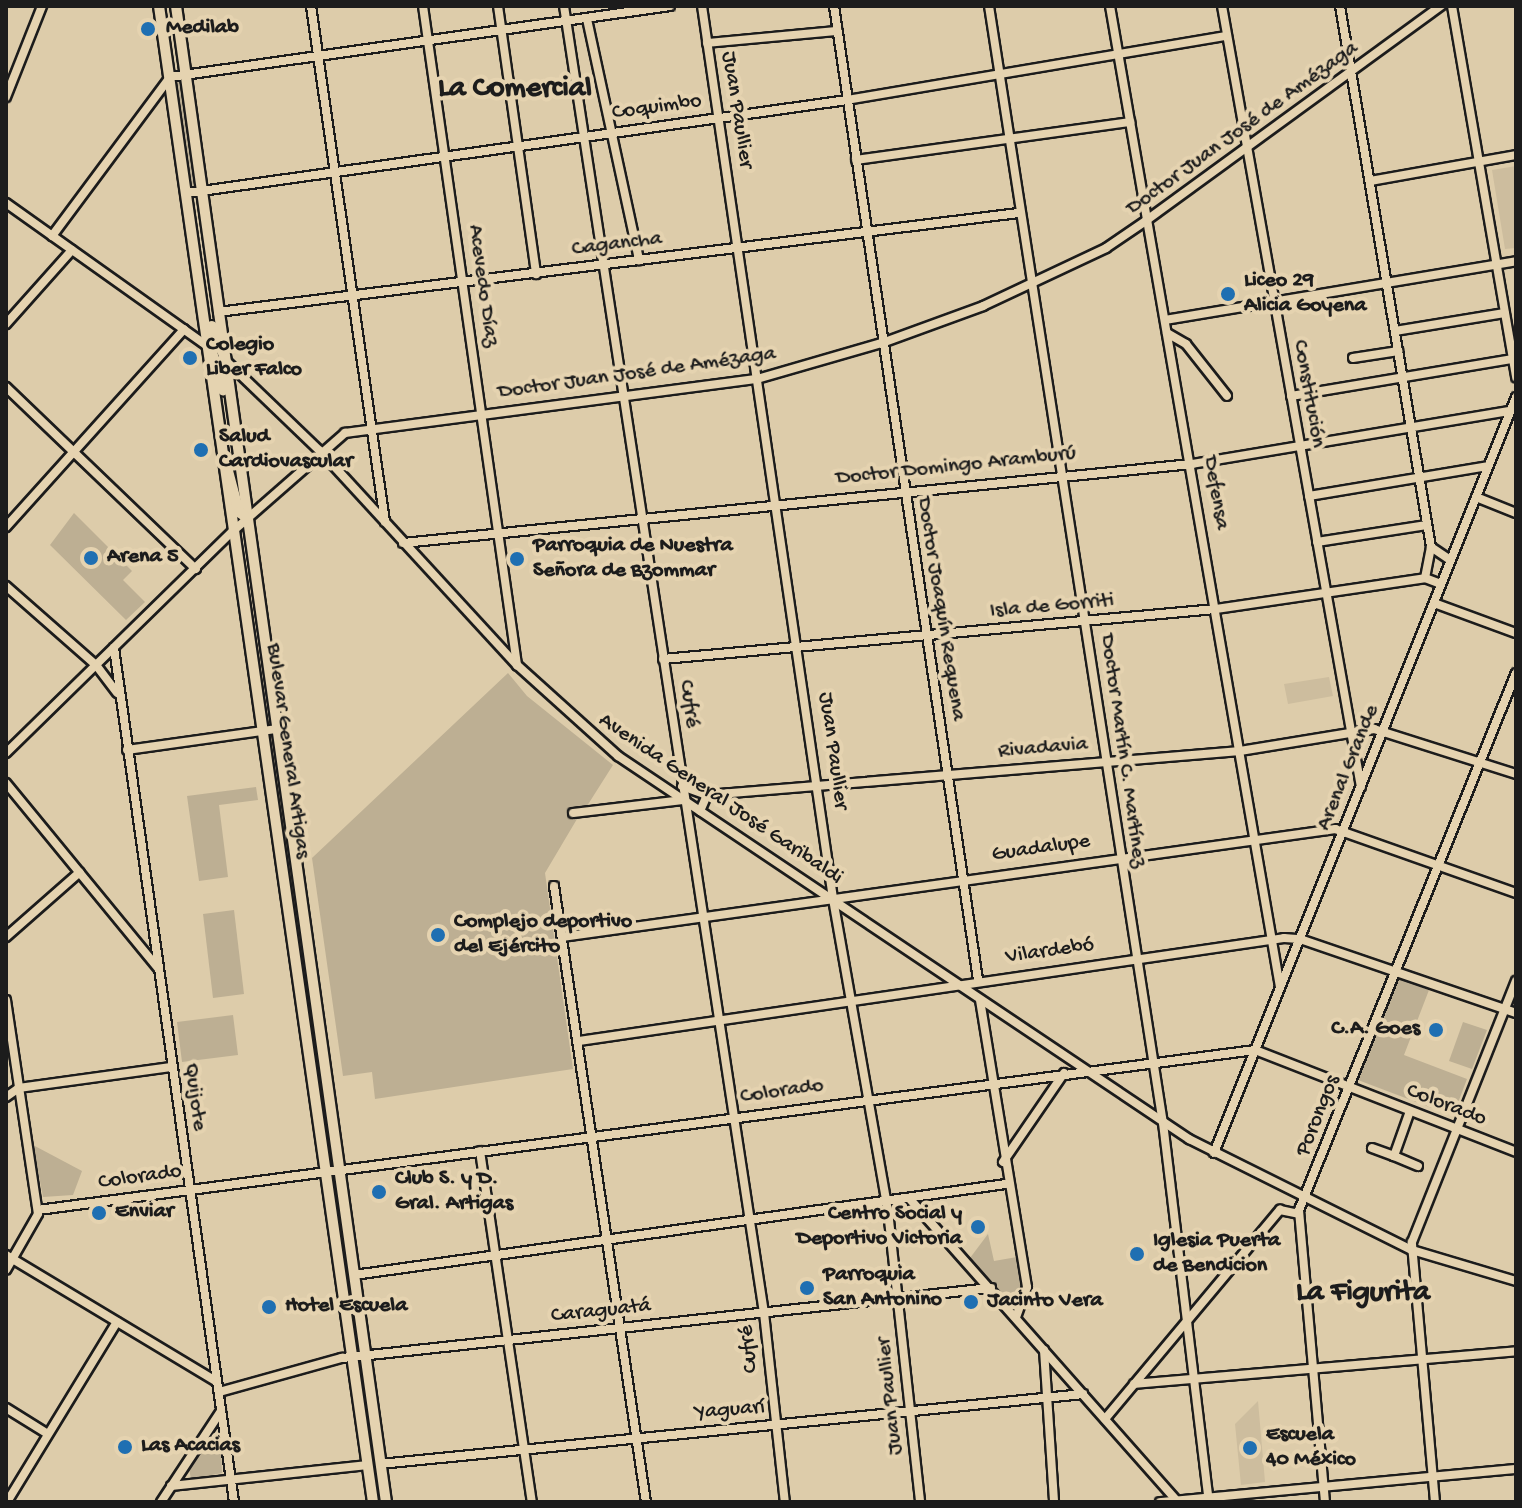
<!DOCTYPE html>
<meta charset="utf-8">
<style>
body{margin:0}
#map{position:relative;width:1522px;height:1508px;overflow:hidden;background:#dca;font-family:"Gochi Hand",sans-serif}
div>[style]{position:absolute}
.built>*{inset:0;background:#cdbd9e}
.green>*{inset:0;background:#bdaf93}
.roads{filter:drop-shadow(2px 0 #1c1c1c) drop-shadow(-2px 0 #1c1c1c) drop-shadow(0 2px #1c1c1c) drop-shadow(0 -2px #1c1c1c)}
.minor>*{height:8px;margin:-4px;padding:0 4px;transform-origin:4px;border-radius:4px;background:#e5d3b0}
.major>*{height:10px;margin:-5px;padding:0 5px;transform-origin:5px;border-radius:5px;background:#e5d3b0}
.dots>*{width:22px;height:22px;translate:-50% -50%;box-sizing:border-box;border:4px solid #e5d3b0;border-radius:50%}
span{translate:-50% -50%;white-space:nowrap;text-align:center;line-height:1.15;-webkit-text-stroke:8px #e5d3b0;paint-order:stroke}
.poi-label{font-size:22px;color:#1c1c1c;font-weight:700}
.left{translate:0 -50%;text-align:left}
.right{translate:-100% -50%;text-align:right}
.street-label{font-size:22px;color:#1c1c1c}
.district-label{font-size:30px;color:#1c1c1c;font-weight:700}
.frame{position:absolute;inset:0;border:8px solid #1c1c1c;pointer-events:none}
</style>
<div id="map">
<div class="built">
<div style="clip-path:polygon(1516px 166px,1516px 248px,1505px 249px,1492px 170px)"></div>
<div style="clip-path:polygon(1329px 677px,1333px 696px,1288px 704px,1284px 684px)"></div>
<div style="clip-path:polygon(1258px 1401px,1265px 1482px,1241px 1485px,1235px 1424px)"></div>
</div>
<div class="green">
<div style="clip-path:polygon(180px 80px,196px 184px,194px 187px,190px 185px,175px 84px)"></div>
<div style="clip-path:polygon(74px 513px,132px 571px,123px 580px,145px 602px,126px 620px,50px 545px)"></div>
<div style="clip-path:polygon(508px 673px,527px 696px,613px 765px,587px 806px,569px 810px,577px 819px,545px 873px,573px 1069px,375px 1099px,372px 1072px,343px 1076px,312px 858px)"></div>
<div style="clip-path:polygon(256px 787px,258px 800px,219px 805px,228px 877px,199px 881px,187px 796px)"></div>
<div style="clip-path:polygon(234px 910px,244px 994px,213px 998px,203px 914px)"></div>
<div style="clip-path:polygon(1397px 978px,1429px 990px,1404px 1055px,1467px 1079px,1453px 1116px,1358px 1080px)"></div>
<div style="clip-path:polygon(233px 1015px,238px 1055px,182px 1062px,177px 1022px)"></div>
<div style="clip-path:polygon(1463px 1022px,1487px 1030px,1472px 1069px,1449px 1061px)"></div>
<div style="clip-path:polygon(33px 1145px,82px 1171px,73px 1195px,43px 1197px)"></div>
<div style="clip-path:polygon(988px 1234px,994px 1261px,1017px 1257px,1023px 1286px,1017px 1306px,1010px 1306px,970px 1258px)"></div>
<div style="clip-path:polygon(213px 1437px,221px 1445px,222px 1473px,191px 1479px,189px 1468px)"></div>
</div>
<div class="roads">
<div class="minor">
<div style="left:311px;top:6px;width:521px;rotate:81.84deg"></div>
<div style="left:423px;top:6px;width:666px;rotate:81.88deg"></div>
<div style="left:498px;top:6px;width:271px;rotate:81.9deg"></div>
<div style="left:564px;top:6px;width:1322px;rotate:81.3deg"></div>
<div style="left:764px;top:1313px;width:190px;rotate:83.7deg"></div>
<div style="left:702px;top:6px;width:903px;rotate:81.65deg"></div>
<div style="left:833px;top:899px;width:317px;rotate:80deg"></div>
<div style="left:888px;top:1211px;width:293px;rotate:83.7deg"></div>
<div style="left:834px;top:6px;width:985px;rotate:81.59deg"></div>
<div style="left:989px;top:6px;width:1130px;rotate:81.15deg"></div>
<div style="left:1163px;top:1123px;width:382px;rotate:83.1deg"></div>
<div style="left:1110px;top:6px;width:996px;rotate:80.17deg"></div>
<div style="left:1222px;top:6px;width:793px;rotate:79.91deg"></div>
<div style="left:1340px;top:6px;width:549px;rotate:80.45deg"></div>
<div style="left:1431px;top:547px;width:23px;rotate:34deg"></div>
<div style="left:1452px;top:6px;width:377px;rotate:80.2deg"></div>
<div style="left:587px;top:19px;width:247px;rotate:77.8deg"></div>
<div style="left:707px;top:43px;width:131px;rotate:-5.3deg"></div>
<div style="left:6px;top:97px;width:98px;rotate:-68.4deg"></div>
<div style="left:856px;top:160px;width:277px;rotate:-7.9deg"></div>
<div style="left:1370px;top:181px;width:148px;rotate:-10.1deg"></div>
<div style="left:187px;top:193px;width:667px;rotate:-8.02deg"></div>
<div style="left:847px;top:100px;width:385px;rotate:-9.6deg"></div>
<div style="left:6px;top:203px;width:249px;rotate:35.4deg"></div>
<div style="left:52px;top:236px;width:198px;rotate:-53.4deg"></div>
<div style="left:170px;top:77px;width:505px;rotate:-8.08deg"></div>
<div style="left:218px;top:312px;width:807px;rotate:-7.05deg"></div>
<div style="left:1165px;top:320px;width:356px;rotate:-9.5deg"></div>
<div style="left:6px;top:324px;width:99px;rotate:-48.3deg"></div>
<div style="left:1395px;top:331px;width:111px;rotate:-9.3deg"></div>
<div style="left:1167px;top:333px;width:22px;rotate:30deg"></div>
<div style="left:1186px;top:344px;width:66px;rotate:51.7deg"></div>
<div style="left:223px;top:358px;width:134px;rotate:43.8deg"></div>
<div style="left:320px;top:451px;width:291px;rotate:47.4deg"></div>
<div style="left:517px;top:665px;width:136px;rotate:42deg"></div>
<div style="left:618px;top:756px;width:688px;rotate:33.85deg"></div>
<div style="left:1189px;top:1139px;width:249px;rotate:26.5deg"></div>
<div style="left:1412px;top:1250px;width:109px;rotate:16.6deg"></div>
<div style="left:1353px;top:358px;width:46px;rotate:-8.8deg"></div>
<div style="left:6px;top:387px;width:263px;rotate:43.8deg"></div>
<div style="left:1291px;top:396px;width:225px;rotate:-9.5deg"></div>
<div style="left:1309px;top:496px;width:181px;rotate:-9.5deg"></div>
<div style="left:1476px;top:497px;width:43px;rotate:21.8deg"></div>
<div style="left:6px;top:527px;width:266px;rotate:-48deg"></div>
<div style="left:1317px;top:542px;width:111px;rotate:-8.8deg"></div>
<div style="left:403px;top:543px;width:793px;rotate:-5.72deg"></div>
<div style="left:1192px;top:464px;width:322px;rotate:-9.5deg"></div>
<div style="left:1425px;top:578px;width:31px;rotate:-79deg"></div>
<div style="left:6px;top:586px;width:120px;rotate:41.3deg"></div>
<div style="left:96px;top:665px;width:35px;rotate:53deg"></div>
<div style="left:1434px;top:603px;width:87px;rotate:20.1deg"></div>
<div style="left:114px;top:648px;width:862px;rotate:82deg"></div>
<div style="left:663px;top:659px;width:555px;rotate:-5.17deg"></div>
<div style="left:1216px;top:609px;width:211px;rotate:-8.4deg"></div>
<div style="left:1425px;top:578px;width:17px;rotate:21deg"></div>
<div style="left:127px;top:750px;width:150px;rotate:-8deg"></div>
<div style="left:6px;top:753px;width:318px;rotate:-44.4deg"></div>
<div style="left:233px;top:531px;width:149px;rotate:-41.2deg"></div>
<div style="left:345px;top:433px;width:416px;rotate:-7.5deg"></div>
<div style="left:757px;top:379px;width:130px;rotate:-16.1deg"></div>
<div style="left:882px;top:343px;width:108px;rotate:-20.1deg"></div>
<div style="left:983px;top:306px;width:136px;rotate:-25.2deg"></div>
<div style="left:1106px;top:248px;width:50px;rotate:-34.3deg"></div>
<div style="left:1147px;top:220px;width:364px;rotate:-36.1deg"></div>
<div style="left:6px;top:783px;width:239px;rotate:50.6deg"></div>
<div style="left:682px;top:786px;width:27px;rotate:20deg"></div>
<div style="left:700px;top:811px;width:17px;rotate:-66deg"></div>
<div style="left:707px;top:795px;width:535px;rotate:-4.72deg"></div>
<div style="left:1240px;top:751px;width:136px;rotate:-9.3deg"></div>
<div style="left:1374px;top:729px;width:149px;rotate:17.6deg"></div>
<div style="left:573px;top:813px;width:111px;rotate:-6.7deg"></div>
<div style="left:554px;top:886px;width:623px;rotate:81.51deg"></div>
<div style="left:6px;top:937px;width:98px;rotate:-41.3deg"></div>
<div style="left:562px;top:937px;width:781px;rotate:-7.95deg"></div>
<div style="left:1335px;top:829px;width:192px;rotate:19.5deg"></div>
<div style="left:6px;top:1000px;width:216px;rotate:81.5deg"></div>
<div style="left:38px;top:1214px;width:64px;rotate:119.7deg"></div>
<div style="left:980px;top:1000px;width:291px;rotate:80.7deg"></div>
<div style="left:1027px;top:1287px;width:32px;rotate:110deg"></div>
<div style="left:579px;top:1041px;width:712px;rotate:-8.31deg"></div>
<div style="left:1284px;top:938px;width:16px;rotate:4deg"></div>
<div style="left:1300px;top:939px;width:228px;rotate:18.9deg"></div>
<div style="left:6px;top:1097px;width:16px;rotate:-35deg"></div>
<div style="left:19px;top:1088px;width:153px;rotate:-7.9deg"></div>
<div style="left:1410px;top:1111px;width:48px;rotate:109.6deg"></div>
<div style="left:1394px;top:1156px;width:26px;rotate:23deg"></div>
<div style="left:1372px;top:1148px;width:23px;rotate:20deg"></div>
<div style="left:480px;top:1151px;width:355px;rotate:81.6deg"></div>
<div style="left:1214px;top:1153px;width:814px;rotate:-68.22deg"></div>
<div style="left:1003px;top:1162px;width:108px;rotate:-55.6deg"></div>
<div style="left:909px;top:1198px;width:406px;rotate:48.5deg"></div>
<div style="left:38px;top:1210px;width:1227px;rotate:-7.49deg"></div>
<div style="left:1255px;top:1050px;width:280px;rotate:21.3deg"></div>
<div style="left:6px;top:1255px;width:246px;rotate:31deg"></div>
<div style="left:354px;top:1275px;width:658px;rotate:-7.95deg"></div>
<div style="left:1044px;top:1350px;width:152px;rotate:86.2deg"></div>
<div style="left:1134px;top:1384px;width:383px;rotate:-4.9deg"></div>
<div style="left:219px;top:1392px;width:128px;rotate:-15.5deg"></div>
<div style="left:342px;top:1358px;width:653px;rotate:-6.16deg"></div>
<div style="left:6px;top:1408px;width:49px;rotate:31.8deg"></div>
<div style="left:1105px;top:1419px;width:273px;rotate:-50.1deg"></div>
<div style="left:1280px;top:1210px;width:19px;rotate:12deg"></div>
<div style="left:380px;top:1464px;width:707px;rotate:-5.68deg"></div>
<div style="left:171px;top:1486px;width:198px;rotate:-6.1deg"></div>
<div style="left:7px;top:1502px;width:211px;rotate:-58.6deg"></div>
<div style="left:161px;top:1502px;width:109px;rotate:-56.6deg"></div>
<div style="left:1160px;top:1502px;width:358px;rotate:-5.3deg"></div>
<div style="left:1325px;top:1502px;width:293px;rotate:-95.1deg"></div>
<div style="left:1299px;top:1210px;width:579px;rotate:-68deg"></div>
<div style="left:1435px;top:1502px;width:261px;rotate:-95.1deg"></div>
<div style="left:1412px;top:1242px;width:281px;rotate:-68.3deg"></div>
</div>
<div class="major">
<div style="left:159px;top:6px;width:1511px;rotate:81.86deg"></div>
<div style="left:176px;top:6px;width:1511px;rotate:82.01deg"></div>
<div style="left:212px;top:326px;width:35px;rotate:68deg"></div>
<div style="left:212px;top:352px;width:40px;rotate:74deg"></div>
<div style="left:227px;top:467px;width:47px;rotate:75.1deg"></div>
<div style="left:239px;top:512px;width:10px;rotate:37deg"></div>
</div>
</div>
<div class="dots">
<div style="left:148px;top:29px;background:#1f6fb2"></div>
<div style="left:1228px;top:294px;background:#1f6fb2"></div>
<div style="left:190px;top:358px;background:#1f6fb2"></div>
<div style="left:201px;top:450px;background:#1f6fb2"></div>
<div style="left:91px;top:558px;background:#1f6fb2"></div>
<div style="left:517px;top:559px;background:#1f6fb2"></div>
<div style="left:438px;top:935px;background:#1f6fb2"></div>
<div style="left:1436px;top:1030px;background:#1f6fb2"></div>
<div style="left:379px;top:1192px;background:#1f6fb2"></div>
<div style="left:99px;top:1213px;background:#1f6fb2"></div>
<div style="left:978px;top:1227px;background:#1f6fb2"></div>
<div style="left:1137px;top:1254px;background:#1f6fb2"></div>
<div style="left:807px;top:1288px;background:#1f6fb2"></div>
<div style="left:971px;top:1302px;background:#1f6fb2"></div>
<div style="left:269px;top:1307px;background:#1f6fb2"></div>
<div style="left:125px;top:1447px;background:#1f6fb2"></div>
<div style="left:1250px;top:1448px;background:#1f6fb2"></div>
</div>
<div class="poi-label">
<span class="left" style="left:166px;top:29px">Medilab</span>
<span class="left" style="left:1244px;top:294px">Liceo 29<br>Alicia Goyena</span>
<span class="left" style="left:206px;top:358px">Colegio<br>Liber Falco</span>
<span class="left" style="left:219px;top:450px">Salud<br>Cardiovascular</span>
<span class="left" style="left:533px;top:559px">Parroquia de Nuestra<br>Señora de Bzommar</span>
<span class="left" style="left:107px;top:558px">Arena 5</span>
<span class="left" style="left:454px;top:935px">Complejo deportivo<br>del Ejército</span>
<span class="right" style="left:1420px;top:1030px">C.A. Goes</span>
<span class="left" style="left:395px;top:1192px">Club S. y D.<br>Gral. Artigas</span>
<span class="left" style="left:115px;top:1213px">Enviar</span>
<span class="right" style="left:962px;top:1227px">Centro Social y<br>Deportivo Victoria</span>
<span class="left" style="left:1153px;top:1254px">Iglesia Puerta<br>de Bendicion</span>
<span class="left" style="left:823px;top:1288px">Parroquia<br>San Antonino</span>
<span class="left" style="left:987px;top:1302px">Jacinto Vera</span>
<span class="left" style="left:285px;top:1307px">Hotel Escuela</span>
<span class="left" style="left:1266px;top:1448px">Escuela<br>40 México</span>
<span class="left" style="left:141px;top:1447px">Las Acacias</span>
</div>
<div class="street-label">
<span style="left:657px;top:108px;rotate:-8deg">Coquimbo</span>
<span style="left:736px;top:110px;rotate:81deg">Juan Paullier</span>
<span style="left:1243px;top:129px;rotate:-36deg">Doctor Juan José de Amézaga</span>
<span style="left:617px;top:245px;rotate:-7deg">Cagancha</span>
<span style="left:482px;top:286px;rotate:82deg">Acevedo Díaz</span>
<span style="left:637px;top:374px;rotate:-8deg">Doctor Juan José de Amézaga</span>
<span style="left:1308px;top:394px;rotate:80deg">Constitución</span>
<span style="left:956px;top:467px;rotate:-6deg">Doctor Domingo Aramburú</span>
<span style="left:1215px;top:493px;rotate:80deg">Defensa</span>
<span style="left:1052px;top:607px;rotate:-5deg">Isla de Gorriti</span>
<span style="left:940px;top:609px;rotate:81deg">Doctor Joaquín Requena</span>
<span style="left:688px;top:704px;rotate:82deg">Cufré</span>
<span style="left:1043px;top:749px;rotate:-5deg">Rivadavia</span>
<span style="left:287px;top:751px;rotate:82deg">Bulevar General Artigas</span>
<span style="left:832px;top:751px;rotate:82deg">Juan Paullier</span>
<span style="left:1122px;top:751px;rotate:82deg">Doctor Martín C. Martínez</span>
<span style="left:1349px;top:768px;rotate:-68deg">Arenal Grande</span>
<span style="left:720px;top:800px;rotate:34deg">Avenida General José Garibaldi</span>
<span style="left:1041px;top:849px;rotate:-8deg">Guadalupe</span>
<span style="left:1050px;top:952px;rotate:-8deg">Vilardebó</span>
<span style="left:782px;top:1092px;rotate:-8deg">Colorado</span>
<span style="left:194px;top:1097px;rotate:82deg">Quijote</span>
<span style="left:1446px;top:1106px;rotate:21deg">Colorado</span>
<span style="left:1319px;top:1116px;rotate:-68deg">Porongos</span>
<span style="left:140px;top:1178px;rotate:-8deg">Colorado</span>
<span style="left:601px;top:1312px;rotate:-6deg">Caraguatá</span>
<span style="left:750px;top:1349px;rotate:-96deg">Cufré</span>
<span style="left:891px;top:1396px;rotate:-96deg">Juan Paullier</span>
<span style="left:730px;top:1411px;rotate:-5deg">Yaguarí</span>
</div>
<div class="district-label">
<span style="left:515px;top:90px">La Comercial</span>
<span style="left:1363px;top:1294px">La Figurita</span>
</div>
<div class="frame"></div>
</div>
